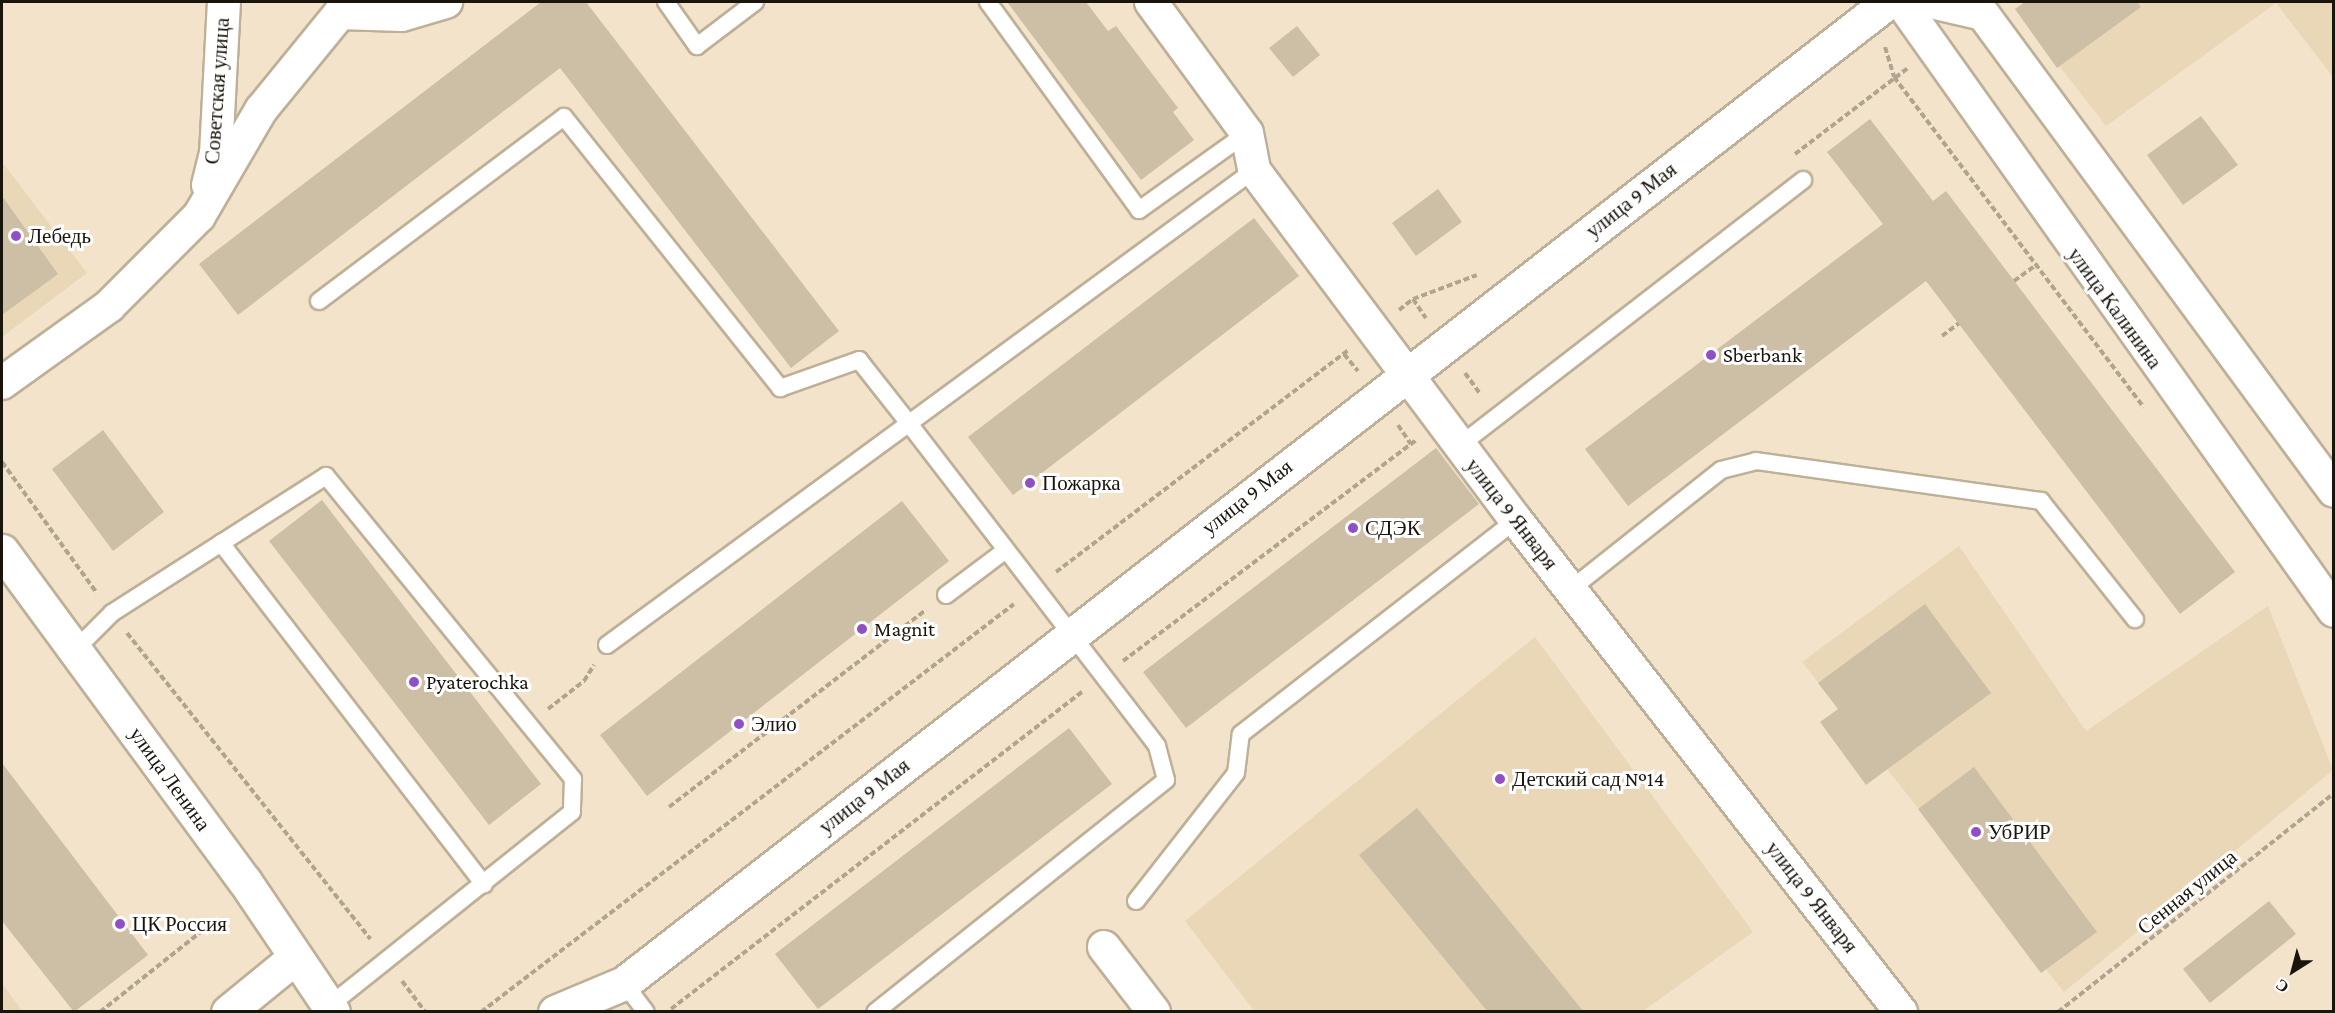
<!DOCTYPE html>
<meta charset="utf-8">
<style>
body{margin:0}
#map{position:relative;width:2335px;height:1013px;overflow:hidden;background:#f2e3ca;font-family:"Crimson Pro",serif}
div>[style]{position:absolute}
.built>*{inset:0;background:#e9d7b7}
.building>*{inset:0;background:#cdbfa6}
.path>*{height:4px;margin-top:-2px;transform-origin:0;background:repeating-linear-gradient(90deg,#b0a490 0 6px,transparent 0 9px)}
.roads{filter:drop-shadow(2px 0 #beb098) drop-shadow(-2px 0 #beb098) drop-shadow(0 2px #beb098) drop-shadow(0 -2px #beb098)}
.lane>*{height:16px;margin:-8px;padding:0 8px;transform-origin:8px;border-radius:8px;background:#fff}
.street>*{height:32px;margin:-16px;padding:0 16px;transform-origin:16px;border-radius:16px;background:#fff}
.secondary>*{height:33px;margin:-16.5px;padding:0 16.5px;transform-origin:16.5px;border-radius:16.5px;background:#fff}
.dots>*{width:16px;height:16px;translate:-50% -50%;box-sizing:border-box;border:3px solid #fff;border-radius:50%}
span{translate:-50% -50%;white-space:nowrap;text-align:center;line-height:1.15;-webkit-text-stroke:6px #fff;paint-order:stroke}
.street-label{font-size:21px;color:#1a150c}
.poi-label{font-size:21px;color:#1a150c}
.left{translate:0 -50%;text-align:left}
.frame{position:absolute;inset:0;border:3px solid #1a150c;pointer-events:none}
.north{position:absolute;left:2263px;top:941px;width:60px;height:60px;-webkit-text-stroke:4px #fff;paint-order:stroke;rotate:216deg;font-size:16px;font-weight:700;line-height:24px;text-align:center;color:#1a150c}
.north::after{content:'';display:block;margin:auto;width:21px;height:27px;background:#1a150c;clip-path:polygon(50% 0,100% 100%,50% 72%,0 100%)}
</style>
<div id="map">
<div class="built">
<div style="clip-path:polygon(2025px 2px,2333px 2px,2333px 77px,2276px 3px,2106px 126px,2015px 9px)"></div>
<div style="clip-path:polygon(2px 162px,87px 273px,2px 337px)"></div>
<div style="clip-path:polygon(1959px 546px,2086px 731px,2268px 606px,2333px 770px,2064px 992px,1802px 662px)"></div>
<div style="clip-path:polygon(1535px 637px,1753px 932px,1643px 1011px,1255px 1012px,1185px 921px)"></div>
<div style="clip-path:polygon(2px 983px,22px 1011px,2px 1011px)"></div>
</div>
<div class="building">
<div style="clip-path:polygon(541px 2px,586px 2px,839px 331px,791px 368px,560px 68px,238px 315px,199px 264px)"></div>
<div style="clip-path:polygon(1007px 2px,1086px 2px,1108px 31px,1116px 26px,1178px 108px,1173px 112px,1194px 140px,1141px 180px)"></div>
<div style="clip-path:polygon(2025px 2px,2137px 2px,2141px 7px,2057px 68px,2015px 9px)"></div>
<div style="clip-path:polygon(1297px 26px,1320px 55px,1293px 77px,1269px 48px)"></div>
<div style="clip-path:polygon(2201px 116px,2238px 165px,2183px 205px,2147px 155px)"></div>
<div style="clip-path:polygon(1870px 119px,1933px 201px,1946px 191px,2235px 572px,2180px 614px,1926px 281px,1628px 506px,1585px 449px,1883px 224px,1827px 152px)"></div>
<div style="clip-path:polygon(1438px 189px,1462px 222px,1416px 256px,1392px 223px)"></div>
<div style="clip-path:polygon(2px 196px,58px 274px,2px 315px)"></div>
<div style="clip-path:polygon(1254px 218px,1299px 276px,1013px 495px,968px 437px)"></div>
<div style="clip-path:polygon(103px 430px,164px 512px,113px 551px,52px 469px)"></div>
<div style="clip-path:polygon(1436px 448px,1479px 504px,1186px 728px,1143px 672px)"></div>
<div style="clip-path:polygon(322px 500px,541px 784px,489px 825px,269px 541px)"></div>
<div style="clip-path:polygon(902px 501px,949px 561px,647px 796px,600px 735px)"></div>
<div style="clip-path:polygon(1925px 604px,1991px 693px,1866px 785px,1820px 722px,1838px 709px,1818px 683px)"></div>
<div style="clip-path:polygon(1069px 728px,1112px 784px,818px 1009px,775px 954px)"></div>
<div style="clip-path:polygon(2px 763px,148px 955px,74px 1012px,2px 921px)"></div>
<div style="clip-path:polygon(1974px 767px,2097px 932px,2041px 973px,1918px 809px)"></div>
<div style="clip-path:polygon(1417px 808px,1584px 1012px,1488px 1012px,1359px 855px)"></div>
<div style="clip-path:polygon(2269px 901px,2296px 934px,2210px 1003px,2183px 969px)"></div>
</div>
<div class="path">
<div style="left:1885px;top:47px;width:31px;rotate:73deg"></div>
<div style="left:1894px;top:77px;width:414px;rotate:52.9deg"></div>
<div style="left:1795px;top:154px;width:143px;rotate:-37.3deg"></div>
<div style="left:2014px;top:281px;width:29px;rotate:-36deg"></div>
<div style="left:1413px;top:299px;width:23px;rotate:56deg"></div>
<div style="left:1399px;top:310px;width:18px;rotate:-38deg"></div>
<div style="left:1413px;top:299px;width:68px;rotate:-20.6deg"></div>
<div style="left:1942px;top:336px;width:21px;rotate:-37deg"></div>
<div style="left:1344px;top:354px;width:22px;rotate:51deg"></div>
<div style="left:1465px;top:373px;width:26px;rotate:54deg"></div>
<div style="left:1398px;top:425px;width:23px;rotate:56deg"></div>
<div style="left:2px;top:462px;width:162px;rotate:54.1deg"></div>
<div style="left:1056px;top:572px;width:368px;rotate:-37.2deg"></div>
<div style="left:127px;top:633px;width:391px;rotate:51.5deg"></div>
<div style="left:1123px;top:661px;width:367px;rotate:-37deg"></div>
<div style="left:548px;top:709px;width:46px;rotate:-37.9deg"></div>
<div style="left:584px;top:681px;width:19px;rotate:-58deg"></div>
<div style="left:669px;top:807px;width:324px;rotate:-37.5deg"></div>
<div style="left:402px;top:981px;width:39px;rotate:53deg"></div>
<div style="left:671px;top:1009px;width:520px;rotate:-37.66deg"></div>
<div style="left:100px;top:1012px;width:138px;rotate:-38.5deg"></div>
<div style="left:481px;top:1012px;width:671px;rotate:-37.43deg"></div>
<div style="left:2058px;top:1012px;width:352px;rotate:-38.4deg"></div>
</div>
<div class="roads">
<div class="lane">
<div style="left:666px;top:2px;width:54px;rotate:54.8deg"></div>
<div style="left:697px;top:46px;width:73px;rotate:-37.2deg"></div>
<div style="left:988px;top:2px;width:257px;rotate:54deg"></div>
<div style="left:1139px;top:210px;width:133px;rotate:-35.5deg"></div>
<div style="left:319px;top:301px;width:306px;rotate:-36.9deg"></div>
<div style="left:564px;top:117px;width:347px;rotate:51.4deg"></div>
<div style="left:780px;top:388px;width:84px;rotate:-19.5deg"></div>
<div style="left:859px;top:360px;width:78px;rotate:51.8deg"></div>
<div style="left:907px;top:421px;width:410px;rotate:52.4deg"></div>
<div style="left:1157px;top:746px;width:35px;rotate:75deg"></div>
<div style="left:1166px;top:780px;width:372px;rotate:141.4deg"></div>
<div style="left:1459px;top:446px;width:435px;rotate:-37.7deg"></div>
<div style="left:221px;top:543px;width:431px;rotate:52.4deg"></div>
<div style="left:1571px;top:589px;width:191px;rotate:-38.4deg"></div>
<div style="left:1721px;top:470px;width:36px;rotate:-14deg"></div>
<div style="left:1756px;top:461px;width:288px;rotate:8deg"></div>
<div style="left:2041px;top:501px;width:151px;rotate:51.5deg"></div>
<div style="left:946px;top:595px;width:75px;rotate:-36.9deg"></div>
<div style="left:607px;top:645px;width:803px;rotate:-36.28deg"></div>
<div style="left:75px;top:650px;width:52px;rotate:-45deg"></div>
<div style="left:112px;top:613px;width:254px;rotate:-32.6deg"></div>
<div style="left:326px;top:476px;width:391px;rotate:50.8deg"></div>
<div style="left:573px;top:779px;width:33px;rotate:92deg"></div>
<div style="left:572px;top:812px;width:311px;rotate:141.4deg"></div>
<div style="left:1136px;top:901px;width:162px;rotate:-52deg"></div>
<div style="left:1236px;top:773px;width:39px;rotate:-83deg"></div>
<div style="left:1241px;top:734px;width:348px;rotate:-37.9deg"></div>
<div style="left:624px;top:983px;width:36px;rotate:53deg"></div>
</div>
<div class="street">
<div style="left:1151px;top:2px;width:162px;rotate:53.8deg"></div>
<div style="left:1247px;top:133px;width:38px;rotate:79deg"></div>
<div style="left:1254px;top:170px;width:437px;rotate:53.2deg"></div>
<div style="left:1516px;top:520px;width:625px;rotate:51.96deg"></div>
<div style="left:1901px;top:2px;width:747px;rotate:54.59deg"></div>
<div style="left:1931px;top:2px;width:53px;rotate:13deg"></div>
<div style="left:1983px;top:14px;width:592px;rotate:53.65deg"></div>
<div style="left:208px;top:185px;width:32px;rotate:-76deg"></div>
<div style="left:216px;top:154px;width:152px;rotate:-87deg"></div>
<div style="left:2px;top:383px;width:132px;rotate:-35.7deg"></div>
<div style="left:109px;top:306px;width:127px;rotate:-45deg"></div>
<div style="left:199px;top:216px;width:123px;rotate:-59.7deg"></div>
<div style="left:261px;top:110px;width:125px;rotate:-50.8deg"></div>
<div style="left:340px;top:13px;width:62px;rotate:1.8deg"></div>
<div style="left:402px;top:15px;width:46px;rotate:-16.5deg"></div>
<div style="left:1104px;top:947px;width:82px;rotate:52.4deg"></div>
</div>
<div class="secondary">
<div style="left:2px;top:551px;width:408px;rotate:53.7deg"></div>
<div style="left:244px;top:880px;width:159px;rotate:56deg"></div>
<div style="left:228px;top:1012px;width:84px;rotate:-39.2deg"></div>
<div style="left:555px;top:1012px;width:75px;rotate:-22.8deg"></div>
<div style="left:624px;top:983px;width:1600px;rotate:-37.82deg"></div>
</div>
</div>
<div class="dots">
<div style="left:16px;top:236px;background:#904fc4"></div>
<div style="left:1711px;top:355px;background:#904fc4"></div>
<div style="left:1030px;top:483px;background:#904fc4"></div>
<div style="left:1353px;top:528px;background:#904fc4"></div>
<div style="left:862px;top:629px;background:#904fc4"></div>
<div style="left:414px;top:682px;background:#904fc4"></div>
<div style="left:739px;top:724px;background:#904fc4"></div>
<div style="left:1500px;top:779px;background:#904fc4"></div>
<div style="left:1976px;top:832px;background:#904fc4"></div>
<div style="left:120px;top:924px;background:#904fc4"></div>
</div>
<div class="street-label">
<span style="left:217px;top:91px;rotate:-86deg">Советская улица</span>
<span style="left:1631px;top:200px;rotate:-38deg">улица 9 Мая</span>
<span style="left:2115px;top:308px;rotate:54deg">улица Калинина</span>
<span style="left:1247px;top:497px;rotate:-38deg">улица 9 Мая</span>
<span style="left:1512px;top:514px;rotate:52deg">улица 9 Января</span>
<span style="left:170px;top:779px;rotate:54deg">улица Ленина</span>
<span style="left:864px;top:796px;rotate:-38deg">улица 9 Мая</span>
<span style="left:2187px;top:892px;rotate:-39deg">Сенная улица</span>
<span style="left:1812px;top:897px;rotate:52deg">улица 9 Января</span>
</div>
<div class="poi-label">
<span class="left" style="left:28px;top:236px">Лебедь</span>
<span class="left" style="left:1723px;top:355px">Sberbank</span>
<span class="left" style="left:1042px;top:483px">Пожарка</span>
<span class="left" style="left:1365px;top:528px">СДЭК</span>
<span class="left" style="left:874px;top:629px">Magnit</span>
<span class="left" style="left:426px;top:682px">Pyaterochka</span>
<span class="left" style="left:751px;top:724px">Элио</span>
<span class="left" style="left:1512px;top:779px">Детский сад №14</span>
<span class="left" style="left:1988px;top:832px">УбРИР</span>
<span class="left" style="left:132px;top:924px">ЦК Россия</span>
</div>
<div class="frame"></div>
<div class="north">С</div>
</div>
